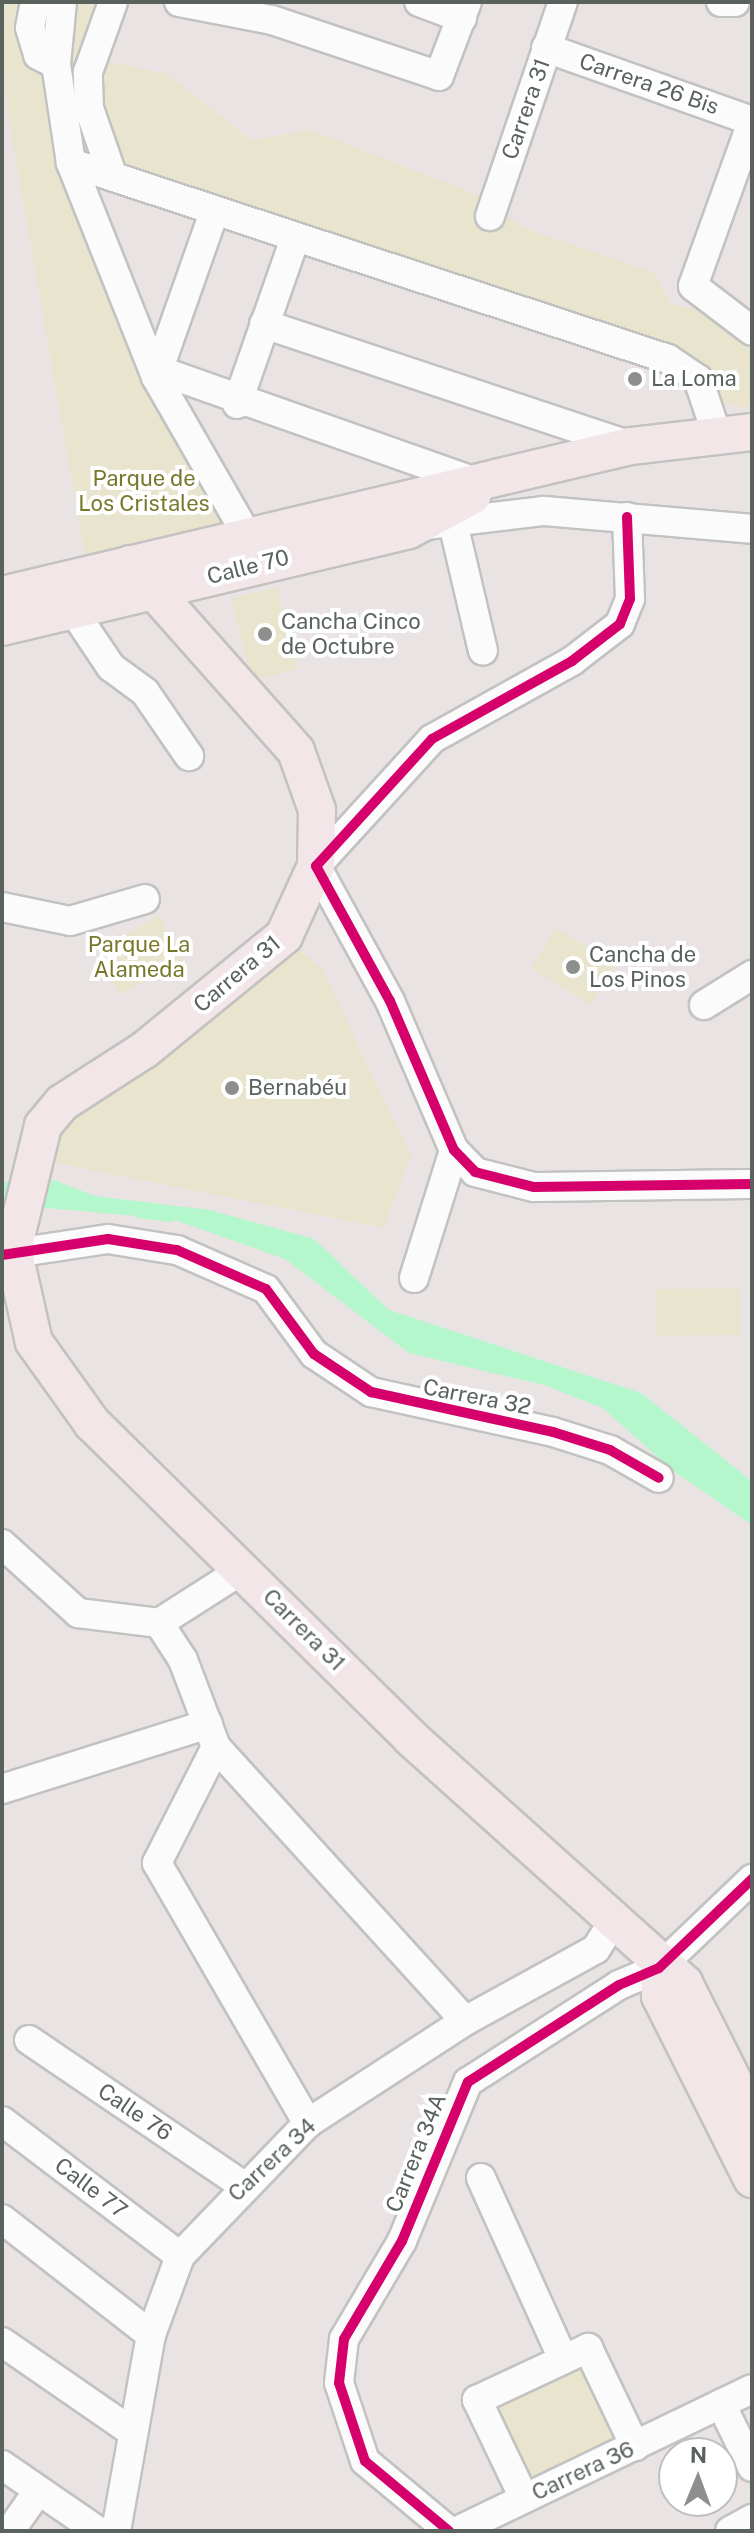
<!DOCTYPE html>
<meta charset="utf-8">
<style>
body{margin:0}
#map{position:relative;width:754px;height:2533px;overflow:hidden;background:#eae3e4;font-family:"Public Sans",sans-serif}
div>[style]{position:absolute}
.green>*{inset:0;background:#e8e4cd}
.water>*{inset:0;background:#b5f7cc}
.stream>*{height:6px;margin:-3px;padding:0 3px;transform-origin:3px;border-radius:3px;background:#b5f7cc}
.roads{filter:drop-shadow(2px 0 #c2c2c1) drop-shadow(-2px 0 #c2c2c1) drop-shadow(0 2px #c2c2c1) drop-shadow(0 -2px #c2c2c1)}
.minor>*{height:28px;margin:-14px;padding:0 14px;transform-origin:14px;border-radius:14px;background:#fcfbfb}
.major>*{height:36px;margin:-18px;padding:0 18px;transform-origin:18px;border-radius:18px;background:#f2e6e8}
.cycleway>*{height:10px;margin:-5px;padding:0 5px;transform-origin:5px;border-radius:5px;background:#d6006c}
.dots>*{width:22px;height:22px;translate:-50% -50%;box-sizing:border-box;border:4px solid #fff;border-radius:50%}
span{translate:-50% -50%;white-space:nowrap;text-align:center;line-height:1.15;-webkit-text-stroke:8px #fff;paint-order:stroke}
.street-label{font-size:22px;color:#59625d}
.poi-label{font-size:22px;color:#59625d}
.left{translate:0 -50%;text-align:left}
.park-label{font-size:22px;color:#78772a}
.frame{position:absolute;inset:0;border:4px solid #59625d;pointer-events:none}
.north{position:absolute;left:658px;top:2437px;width:80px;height:80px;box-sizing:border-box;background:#fff;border:2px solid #bdc0be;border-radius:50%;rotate:1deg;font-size:22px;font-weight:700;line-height:32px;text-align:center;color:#59625d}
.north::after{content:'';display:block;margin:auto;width:28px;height:36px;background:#8c8f8c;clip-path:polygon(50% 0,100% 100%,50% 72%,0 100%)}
</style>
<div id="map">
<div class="green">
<div style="clip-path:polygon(2px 2px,15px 2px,32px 18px,38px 55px,73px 2px,102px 2px,90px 24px,105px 61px,167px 74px,251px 140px,311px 130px,478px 195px,525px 228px,655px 273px,671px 304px,711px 314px,752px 345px,752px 409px,723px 404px,714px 382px,681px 352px,71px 163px,247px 535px,88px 574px,7px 108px)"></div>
<div style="clip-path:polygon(277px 587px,298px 669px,252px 680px,231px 599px)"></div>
<div style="clip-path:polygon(160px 915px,183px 962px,119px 995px,98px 950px)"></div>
<div style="clip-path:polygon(556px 928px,615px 965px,590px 1005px,531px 968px)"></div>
<div style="clip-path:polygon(284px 936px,322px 969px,411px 1156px,384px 1228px,30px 1158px,43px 1126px)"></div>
<div style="clip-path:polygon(739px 1288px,740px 1335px,656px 1336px,655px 1289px)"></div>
<div style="clip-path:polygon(588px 2348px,635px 2446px,524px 2498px,477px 2400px)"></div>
</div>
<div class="water">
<div style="clip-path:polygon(54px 1180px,95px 1196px,210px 1210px,314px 1239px,389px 1310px,641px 1393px,752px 1481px,752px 1525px,672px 1470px,603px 1408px,544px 1385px,409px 1353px,285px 1259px,172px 1219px,46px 1208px,2px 1212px,2px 1182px)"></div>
</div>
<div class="stream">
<div style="left:138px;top:1215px;width:33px;rotate:7deg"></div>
</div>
<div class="roads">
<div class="minor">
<div style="left:35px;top:2px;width:26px;rotate:101deg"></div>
<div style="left:30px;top:28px;width:28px;rotate:73deg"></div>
<div style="left:38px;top:55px;width:20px;rotate:27deg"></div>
<div style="left:62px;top:2px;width:62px;rotate:95.5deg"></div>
<div style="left:56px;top:64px;width:100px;rotate:81.4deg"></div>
<div style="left:71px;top:163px;width:230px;rotate:68.3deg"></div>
<div style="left:156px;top:377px;width:182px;rotate:60.1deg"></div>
<div style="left:179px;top:2px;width:95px;rotate:11deg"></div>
<div style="left:272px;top:20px;width:176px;rotate:18.5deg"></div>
<div style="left:439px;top:76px;width:79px;rotate:-69.3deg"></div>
<div style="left:419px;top:2px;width:46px;rotate:20.4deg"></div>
<div style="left:721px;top:2px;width:14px"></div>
<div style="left:546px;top:48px;width:219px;rotate:19.5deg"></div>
<div style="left:752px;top:122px;width:174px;rotate:109.8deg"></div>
<div style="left:693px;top:286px;width:74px;rotate:37.3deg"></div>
<div style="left:71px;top:163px;width:628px;rotate:18.18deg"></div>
<div style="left:668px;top:359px;width:36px;rotate:34deg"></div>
<div style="left:698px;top:379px;width:56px;rotate:71.2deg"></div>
<div style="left:113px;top:177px;width:73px;rotate:-109.2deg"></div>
<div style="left:89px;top:108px;width:36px;rotate:-92deg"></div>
<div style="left:88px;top:72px;width:74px;rotate:-70.3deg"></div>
<div style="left:490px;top:216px;width:226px;rotate:-71.2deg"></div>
<div style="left:264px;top:324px;width:387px;rotate:18.4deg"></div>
<div style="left:158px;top:370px;width:339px;rotate:19.4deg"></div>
<div style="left:156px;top:377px;width:175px;rotate:-70.6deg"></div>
<div style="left:237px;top:404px;width:176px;rotate:-70.7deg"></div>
<div style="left:627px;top:517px;width:82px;rotate:87.9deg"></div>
<div style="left:630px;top:599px;width:27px;rotate:112deg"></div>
<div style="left:620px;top:624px;width:61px;rotate:142.4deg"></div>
<div style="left:572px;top:661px;width:160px;rotate:150.9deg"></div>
<div style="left:432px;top:739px;width:172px;rotate:132.4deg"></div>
<div style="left:316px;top:866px;width:154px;rotate:61.3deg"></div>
<div style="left:390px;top:1001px;width:162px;rotate:66.8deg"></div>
<div style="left:454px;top:1150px;width:30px;rotate:46deg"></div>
<div style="left:475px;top:1172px;width:61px;rotate:14.3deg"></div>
<div style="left:534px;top:1187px;width:218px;rotate:-0.8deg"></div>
<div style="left:453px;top:523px;width:131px;rotate:76.8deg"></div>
<div style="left:426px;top:525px;width:119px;rotate:-6.8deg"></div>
<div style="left:544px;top:511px;width:209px;rotate:4.9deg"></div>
<div style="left:72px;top:609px;width:70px;rotate:56.1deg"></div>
<div style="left:111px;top:667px;width:42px;rotate:36.3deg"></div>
<div style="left:145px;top:692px;width:78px;rotate:55.5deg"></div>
<div style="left:2px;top:907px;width:69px;rotate:11.6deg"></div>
<div style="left:70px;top:921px;width:78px;rotate:-16.3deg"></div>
<div style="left:704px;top:1005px;width:57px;rotate:-32deg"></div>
<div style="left:2px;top:1255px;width:107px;rotate:-8.6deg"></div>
<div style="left:108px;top:1239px;width:70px;rotate:9.1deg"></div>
<div style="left:177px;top:1250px;width:97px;rotate:23.7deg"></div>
<div style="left:266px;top:1289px;width:81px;rotate:53.6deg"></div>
<div style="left:314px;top:1354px;width:69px;rotate:33.7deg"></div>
<div style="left:371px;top:1392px;width:186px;rotate:12.4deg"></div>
<div style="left:553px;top:1432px;width:60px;rotate:17.5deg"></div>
<div style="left:610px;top:1450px;width:56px;rotate:29.7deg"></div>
<div style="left:414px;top:1278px;width:134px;rotate:-72.6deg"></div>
<div style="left:2px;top:1544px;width:103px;rotate:42.2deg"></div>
<div style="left:78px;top:1613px;width:82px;rotate:7deg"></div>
<div style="left:159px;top:1623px;width:98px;rotate:-32.6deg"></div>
<div style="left:159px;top:1623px;width:44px;rotate:57deg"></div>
<div style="left:183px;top:1660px;width:93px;rotate:69.2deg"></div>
<div style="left:216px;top:1747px;width:370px;rotate:47.7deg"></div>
<div style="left:216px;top:1747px;width:130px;rotate:117deg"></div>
<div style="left:157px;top:1863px;width:301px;rotate:59.9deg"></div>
<div style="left:2px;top:1789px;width:216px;rotate:-17.5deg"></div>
<div style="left:29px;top:2040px;width:258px;rotate:34.2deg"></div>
<div style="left:2px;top:2121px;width:223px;rotate:37.2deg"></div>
<div style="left:481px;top:2178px;width:199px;rotate:65.6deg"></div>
<div style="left:2px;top:2219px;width:189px;rotate:37.9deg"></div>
<div style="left:2px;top:2342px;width:157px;rotate:34.6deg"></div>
<div style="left:721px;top:2404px;width:70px;rotate:63.8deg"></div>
<div style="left:2px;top:2465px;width:116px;rotate:34.5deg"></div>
<div style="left:524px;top:2498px;width:109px;rotate:-115.6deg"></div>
<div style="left:477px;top:2400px;width:123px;rotate:-25.1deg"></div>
<div style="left:588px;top:2348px;width:109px;rotate:64.4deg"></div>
<div style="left:10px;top:2531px;width:49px;rotate:-55deg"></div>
<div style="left:116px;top:2531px;width:199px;rotate:-79.9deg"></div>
<div style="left:151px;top:2335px;width:84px;rotate:-69.8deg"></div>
<div style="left:180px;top:2256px;width:185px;rotate:-46.1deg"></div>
<div style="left:308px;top:2123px;width:187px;rotate:-33deg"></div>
<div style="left:465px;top:2021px;width:149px;rotate:-28.8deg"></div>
<div style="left:596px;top:1949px;width:28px;rotate:-58deg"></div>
<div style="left:449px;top:2531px;width:109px;rotate:-140.2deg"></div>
<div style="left:365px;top:2461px;width:82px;rotate:-108.4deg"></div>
<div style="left:339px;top:2383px;width:44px;rotate:-83.5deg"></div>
<div style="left:344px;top:2339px;width:114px;rotate:-59.4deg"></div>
<div style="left:402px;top:2241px;width:172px;rotate:-67.5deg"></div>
<div style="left:468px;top:2082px;width:179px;rotate:-32.7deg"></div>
<div style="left:619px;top:1985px;width:43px;rotate:-23deg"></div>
<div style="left:659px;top:1968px;width:129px;rotate:-43.7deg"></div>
<div style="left:457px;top:2531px;width:327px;rotate:-25.7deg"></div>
<div style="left:730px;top:2531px;width:25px;rotate:-29deg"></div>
</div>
<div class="major">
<div style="left:130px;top:564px;width:250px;rotate:48.4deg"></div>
<div style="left:296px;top:751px;width:63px;rotate:70.4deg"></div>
<div style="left:317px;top:810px;width:56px;rotate:91deg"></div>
<div style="left:316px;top:866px;width:77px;rotate:114.6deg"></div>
<div style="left:284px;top:936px;width:181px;rotate:140.8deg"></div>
<div style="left:144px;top:1050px;width:98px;rotate:147.1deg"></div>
<div style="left:62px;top:1103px;width:30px;rotate:130deg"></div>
<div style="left:43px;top:1126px;width:127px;rotate:103.7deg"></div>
<div style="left:13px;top:1249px;width:95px;rotate:77.3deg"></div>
<div style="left:34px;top:1342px;width:100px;rotate:54.4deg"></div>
<div style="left:92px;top:1423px;width:448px;rotate:44.6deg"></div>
<div style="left:411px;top:1738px;width:367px;rotate:41.9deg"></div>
<div style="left:684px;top:1983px;width:151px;rotate:63.3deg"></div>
<div style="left:2px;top:595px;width:646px;rotate:-13.33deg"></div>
<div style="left:631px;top:446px;width:122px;rotate:-6.6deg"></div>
<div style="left:2px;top:627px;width:418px;rotate:-13.4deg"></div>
<div style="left:409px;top:530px;width:72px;rotate:-28.4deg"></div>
<div style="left:659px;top:1968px;width:28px;rotate:88deg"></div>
<div style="left:660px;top:1996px;width:205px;rotate:63.3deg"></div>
</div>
</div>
<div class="cycleway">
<div style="left:627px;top:517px;width:82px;rotate:87.9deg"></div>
<div style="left:630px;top:599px;width:27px;rotate:112deg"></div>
<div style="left:620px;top:624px;width:61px;rotate:142.4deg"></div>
<div style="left:572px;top:661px;width:160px;rotate:150.9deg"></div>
<div style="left:432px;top:739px;width:172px;rotate:132.4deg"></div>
<div style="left:316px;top:866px;width:154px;rotate:61.3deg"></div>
<div style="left:390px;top:1001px;width:162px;rotate:66.8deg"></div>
<div style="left:454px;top:1150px;width:30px;rotate:46deg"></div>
<div style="left:475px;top:1172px;width:61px;rotate:14.3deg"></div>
<div style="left:534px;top:1187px;width:218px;rotate:-0.8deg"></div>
<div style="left:2px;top:1255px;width:107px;rotate:-8.6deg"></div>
<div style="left:108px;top:1239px;width:70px;rotate:9.1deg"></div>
<div style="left:177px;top:1250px;width:97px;rotate:23.7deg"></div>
<div style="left:266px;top:1289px;width:81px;rotate:53.6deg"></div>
<div style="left:314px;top:1354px;width:69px;rotate:33.7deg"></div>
<div style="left:371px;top:1392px;width:186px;rotate:12.4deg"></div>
<div style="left:553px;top:1432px;width:60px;rotate:17.5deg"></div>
<div style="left:610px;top:1450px;width:56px;rotate:29.7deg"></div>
<div style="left:449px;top:2531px;width:109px;rotate:-140.2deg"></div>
<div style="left:365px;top:2461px;width:82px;rotate:-108.4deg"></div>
<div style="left:339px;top:2383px;width:44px;rotate:-83.5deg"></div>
<div style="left:344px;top:2339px;width:114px;rotate:-59.4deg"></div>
<div style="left:402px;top:2241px;width:172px;rotate:-67.5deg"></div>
<div style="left:468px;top:2082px;width:179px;rotate:-32.7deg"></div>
<div style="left:619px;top:1985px;width:43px;rotate:-23deg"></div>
<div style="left:659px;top:1968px;width:129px;rotate:-43.7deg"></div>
</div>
<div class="dots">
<div style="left:635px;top:379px;background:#8c8f8c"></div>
<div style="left:265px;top:634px;background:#8c8f8c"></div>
<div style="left:573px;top:967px;background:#8c8f8c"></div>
<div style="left:232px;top:1088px;background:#8c8f8c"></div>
</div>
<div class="street-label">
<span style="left:649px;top:84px;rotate:19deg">Carrera 26 Bis</span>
<span style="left:526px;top:109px;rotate:-71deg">Carrera 31</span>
<span style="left:248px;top:567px;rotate:-14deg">Calle 70</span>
<span style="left:237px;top:974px;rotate:-40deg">Carrera 31</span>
<span style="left:477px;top:1397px;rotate:11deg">Carrera 32</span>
<span style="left:304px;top:1630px;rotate:45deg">Carrera 31</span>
<span style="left:135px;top:2112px;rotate:34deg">Calle 76</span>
<span style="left:416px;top:2153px;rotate:-68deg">Carrera 34A</span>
<span style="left:272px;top:2160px;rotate:-43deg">Carrera 34</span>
<span style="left:91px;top:2188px;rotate:37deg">Calle 77</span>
<span style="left:583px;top:2471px;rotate:-25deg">Carrera 36</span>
</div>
<div class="poi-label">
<span class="left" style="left:651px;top:379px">La Loma</span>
<span class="left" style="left:281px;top:634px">Cancha Cinco<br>de Octubre</span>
<span class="left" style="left:589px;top:967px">Cancha de<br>Los Pinos</span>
<span class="left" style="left:248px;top:1088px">Bernabéu</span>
</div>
<div class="park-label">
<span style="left:144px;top:491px">Parque de<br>Los Cristales</span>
<span style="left:139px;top:957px">Parque La<br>Alameda</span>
</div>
<div class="frame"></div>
<div class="north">N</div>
</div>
